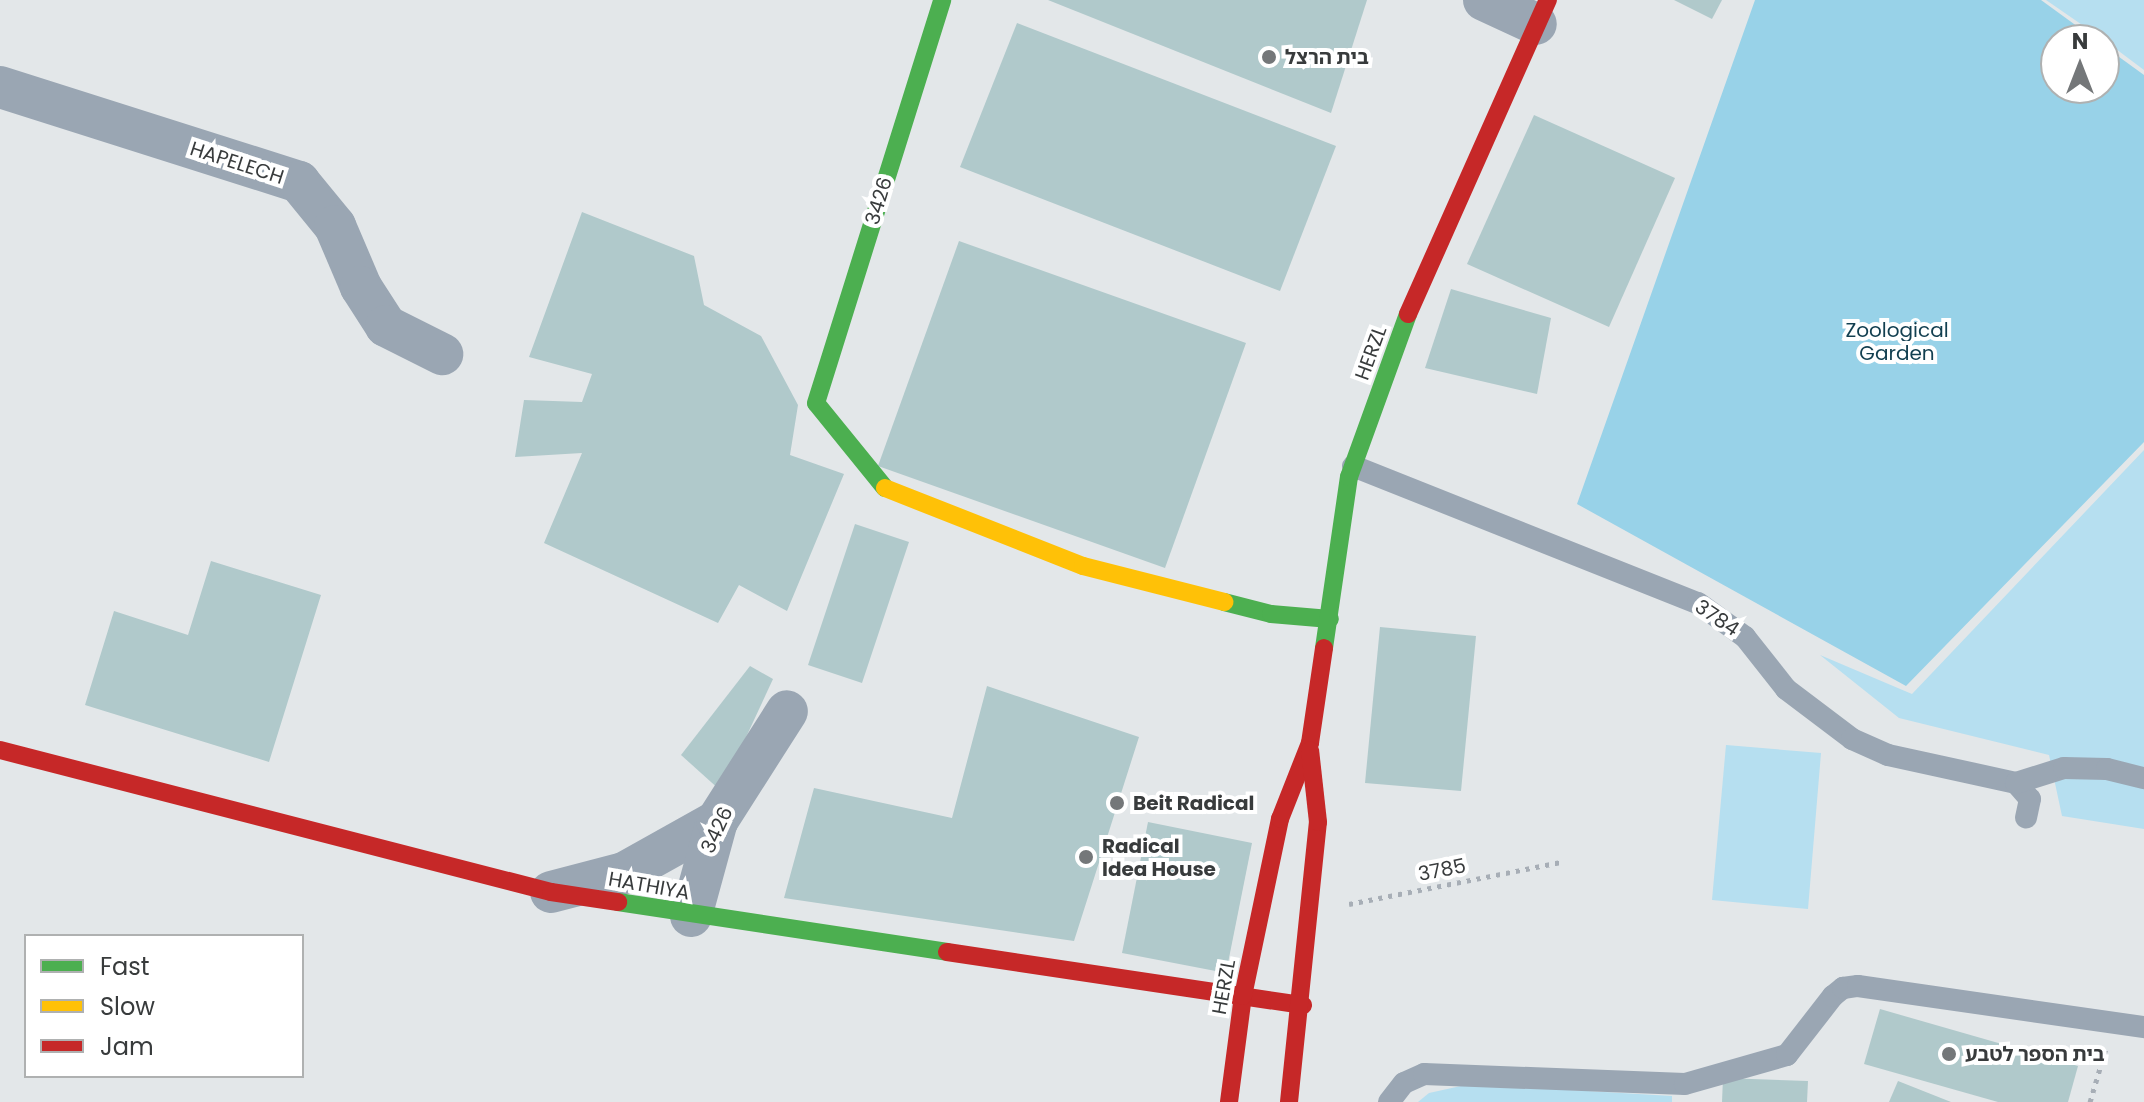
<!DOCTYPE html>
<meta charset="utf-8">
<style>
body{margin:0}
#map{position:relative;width:2144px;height:1102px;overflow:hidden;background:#e3e7e9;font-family:Poppins,"Noto Sans Hebrew",sans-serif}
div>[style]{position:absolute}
.green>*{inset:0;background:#b6dff0}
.forest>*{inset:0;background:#98d2e8}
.building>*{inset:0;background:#b0c9cb}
.path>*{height:5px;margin-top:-2.5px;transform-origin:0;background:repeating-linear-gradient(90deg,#a7aeb6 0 4px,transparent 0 10px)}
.lane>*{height:22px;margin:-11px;padding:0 11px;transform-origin:11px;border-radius:11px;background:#9aa6b3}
.street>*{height:42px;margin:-21px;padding:0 21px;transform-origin:21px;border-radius:21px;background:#9aa6b3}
.fast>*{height:18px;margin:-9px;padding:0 9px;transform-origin:9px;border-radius:9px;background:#4caf50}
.slow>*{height:18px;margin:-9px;padding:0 9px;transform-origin:9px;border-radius:9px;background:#ffc107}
.jam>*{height:18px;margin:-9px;padding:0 9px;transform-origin:9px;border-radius:9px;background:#c62828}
.dots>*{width:22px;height:22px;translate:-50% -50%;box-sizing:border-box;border:4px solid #fff;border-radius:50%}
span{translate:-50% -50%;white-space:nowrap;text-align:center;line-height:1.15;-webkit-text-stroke:8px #fff;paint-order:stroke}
.poi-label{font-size:20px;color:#383b3c;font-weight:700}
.left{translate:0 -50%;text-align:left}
.street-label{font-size:20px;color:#383b3c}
.park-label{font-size:20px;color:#123f50}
.legend{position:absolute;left:24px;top:934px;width:280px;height:144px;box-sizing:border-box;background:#fff;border:2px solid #afb1b1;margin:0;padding:10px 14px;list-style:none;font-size:24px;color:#383b3c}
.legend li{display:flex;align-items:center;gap:16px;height:40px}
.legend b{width:40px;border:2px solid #afb1b1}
.north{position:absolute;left:2040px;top:24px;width:80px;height:80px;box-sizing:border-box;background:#fff;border:2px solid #afb1b1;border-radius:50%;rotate:0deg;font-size:22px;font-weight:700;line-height:32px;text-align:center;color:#383b3c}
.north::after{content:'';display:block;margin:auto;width:28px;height:36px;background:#747779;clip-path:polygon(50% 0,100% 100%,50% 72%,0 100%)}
</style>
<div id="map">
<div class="green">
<div style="clip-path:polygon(2046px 0,2144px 0,2144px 70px,2104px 40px)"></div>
<div style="clip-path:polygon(2144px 450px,2144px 829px,2062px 816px,2049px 755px,1899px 718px,1820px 655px,1912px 694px)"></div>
<div style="clip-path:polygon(1726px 745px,1821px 753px,1808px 909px,1712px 900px)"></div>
<div style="clip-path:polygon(1470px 1084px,1672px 1096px,1672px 1102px,1418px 1102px,1429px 1093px)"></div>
</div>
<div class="forest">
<div style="clip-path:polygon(1755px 0,2041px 0,2096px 40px,2056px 40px,2056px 88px,2104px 88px,2104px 46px,2144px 75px,2144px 442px,1906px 686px,1577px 504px)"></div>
</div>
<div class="building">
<div style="clip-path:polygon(1048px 0,1367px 0,1331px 113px)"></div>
<div style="clip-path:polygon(1674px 0,1722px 0,1712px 19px)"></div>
<div style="clip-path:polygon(1017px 23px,1336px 146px,1280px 291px,960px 167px)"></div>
<div style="clip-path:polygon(1534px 115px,1675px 178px,1609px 327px,1467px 264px)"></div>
<div style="clip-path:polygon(582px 212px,694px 256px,704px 305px,761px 336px,798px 405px,790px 455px,844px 474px,787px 611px,739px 585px,718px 623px,544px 543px,582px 453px,515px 457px,524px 400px,582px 402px,592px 374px,529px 357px)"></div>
<div style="clip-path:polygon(959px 241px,1246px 343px,1165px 568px,878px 466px)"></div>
<div style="clip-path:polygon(1451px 289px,1551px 318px,1537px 394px,1425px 368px)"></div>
<div style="clip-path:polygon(855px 524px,909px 542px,862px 683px,808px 665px)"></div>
<div style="clip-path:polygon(211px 561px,321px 595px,269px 762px,85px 705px,114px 611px,188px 635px)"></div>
<div style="clip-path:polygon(1380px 627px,1476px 636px,1461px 791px,1365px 783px)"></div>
<div style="clip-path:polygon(750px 666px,773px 679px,721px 791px,681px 755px)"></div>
<div style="clip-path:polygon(987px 686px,1139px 737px,1074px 941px,784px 898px,814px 788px,952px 818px)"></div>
<div style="clip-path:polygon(1148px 822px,1252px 843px,1226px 973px,1122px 953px)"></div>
<div style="clip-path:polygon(1880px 1009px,2078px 1066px,2068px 1102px,1998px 1102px,1864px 1064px)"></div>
<div style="clip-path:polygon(1723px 1078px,1808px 1081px,1807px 1102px,1722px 1102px)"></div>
<div style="clip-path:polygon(1898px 1081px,1951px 1102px,1889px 1102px)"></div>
</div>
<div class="path">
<div style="left:1349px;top:904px;width:216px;rotate:-11.2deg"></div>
<div style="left:2090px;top:1102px;width:56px;rotate:-73.5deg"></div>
</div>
<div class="lane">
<div style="left:1353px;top:466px;width:371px;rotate:21.7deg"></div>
<div style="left:1698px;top:603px;width:58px;rotate:35.9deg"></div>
<div style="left:1745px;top:637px;width:66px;rotate:51.7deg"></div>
<div style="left:1786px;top:689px;width:83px;rotate:37.1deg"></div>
<div style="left:1852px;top:739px;width:39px;rotate:24deg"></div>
<div style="left:1888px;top:755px;width:131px;rotate:12.3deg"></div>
<div style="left:2016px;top:783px;width:21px;rotate:49deg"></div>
<div style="left:2030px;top:799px;width:19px;rotate:102deg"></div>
<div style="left:2016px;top:783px;width:50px;rotate:-17.4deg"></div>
<div style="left:2064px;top:768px;width:43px;rotate:1.3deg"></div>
<div style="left:2107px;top:769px;width:38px;rotate:14deg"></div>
<div style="left:1389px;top:1102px;width:24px;rotate:-52deg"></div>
<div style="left:1404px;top:1083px;width:22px;rotate:-24deg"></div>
<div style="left:1424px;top:1074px;width:261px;rotate:2.2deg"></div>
<div style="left:1685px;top:1084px;width:106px;rotate:-15.9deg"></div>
<div style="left:1787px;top:1055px;width:75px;rotate:-52.1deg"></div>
<div style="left:1833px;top:996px;width:13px;rotate:-39deg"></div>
<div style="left:1843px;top:988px;width:15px;rotate:-8deg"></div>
<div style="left:1858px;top:986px;width:289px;rotate:8.2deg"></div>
</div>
<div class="street">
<div style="left:1484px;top:0;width:57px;rotate:24.8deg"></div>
<div style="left:0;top:87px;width:314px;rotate:17.6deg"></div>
<div style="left:299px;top:182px;width:57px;rotate:50.7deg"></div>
<div style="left:335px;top:226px;width:66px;rotate:66.9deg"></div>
<div style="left:361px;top:287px;width:46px;rotate:57.3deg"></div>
<div style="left:386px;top:326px;width:63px;rotate:26.6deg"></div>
<div style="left:551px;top:892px;width:75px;rotate:-14.6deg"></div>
<div style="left:624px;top:873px;width:107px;rotate:-29.2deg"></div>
<div style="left:691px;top:916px;width:98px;rotate:-74.7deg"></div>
<div style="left:717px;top:821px;width:130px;rotate:-57.5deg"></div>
</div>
<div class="fast">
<div style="left:885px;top:488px;width:109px;rotate:-129.1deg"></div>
<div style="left:816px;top:403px;width:422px;rotate:-72.6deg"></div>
<div style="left:1224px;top:602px;width:49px;rotate:14.3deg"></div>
<div style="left:1271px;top:614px;width:59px;rotate:4.8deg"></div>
<div style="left:1324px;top:648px;width:173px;rotate:-81.7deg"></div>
<div style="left:1349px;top:477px;width:173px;rotate:-70.1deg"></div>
<div style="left:618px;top:902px;width:333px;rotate:8.6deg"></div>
</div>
<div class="slow">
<div style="left:885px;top:488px;width:213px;rotate:21.5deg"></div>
<div style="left:1083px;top:566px;width:146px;rotate:14.3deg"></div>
</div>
<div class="jam">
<div style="left:1408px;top:314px;width:344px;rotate:-66deg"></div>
<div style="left:0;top:750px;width:569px;rotate:14.45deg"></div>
<div style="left:551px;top:892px;width:68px;rotate:8.5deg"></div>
<div style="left:947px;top:952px;width:360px;rotate:8.5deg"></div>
<div style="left:1229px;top:1102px;width:107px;rotate:-82.5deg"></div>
<div style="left:1243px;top:996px;width:181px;rotate:-78.2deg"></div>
<div style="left:1280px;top:819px;width:82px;rotate:-68.5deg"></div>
<div style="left:1310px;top:743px;width:96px;rotate:-81.6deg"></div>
<div style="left:1289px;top:1102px;width:281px;rotate:-84.1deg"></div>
<div style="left:1318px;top:822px;width:72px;rotate:-96.3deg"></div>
</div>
<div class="dots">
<div style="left:1269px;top:57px;background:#747779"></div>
<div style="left:1117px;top:803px;background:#747779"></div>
<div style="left:1086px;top:857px;background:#747779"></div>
<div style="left:1949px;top:1054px;background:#747779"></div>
</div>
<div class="poi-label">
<span class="left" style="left:1285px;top:57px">בית הרצל</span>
<span class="left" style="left:1133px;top:803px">Beit Radical</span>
<span class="left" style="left:1102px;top:858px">Radical<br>Idea House</span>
<span class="left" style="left:1965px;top:1054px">בית הספר לטבע</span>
</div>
<div class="street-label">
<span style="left:237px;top:163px;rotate:18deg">HAPELECH</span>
<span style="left:879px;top:201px;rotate:-73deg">3426</span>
<span style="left:1371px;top:353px;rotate:-70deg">HERZL</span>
<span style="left:1717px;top:618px;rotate:34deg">3784</span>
<span style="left:717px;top:830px;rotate:-65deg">3426</span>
<span style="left:1442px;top:870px;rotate:-11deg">3785</span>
<span style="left:649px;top:886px;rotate:10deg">HATHIYA</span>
<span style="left:1224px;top:987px;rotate:-80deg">HERZL</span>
</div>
<div class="park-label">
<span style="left:1897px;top:342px">Zoological<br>Garden</span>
</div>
<ul class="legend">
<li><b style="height:10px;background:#4caf50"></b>Fast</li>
<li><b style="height:10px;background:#ffc107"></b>Slow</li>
<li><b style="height:10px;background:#c62828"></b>Jam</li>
</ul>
<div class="north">N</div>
</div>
